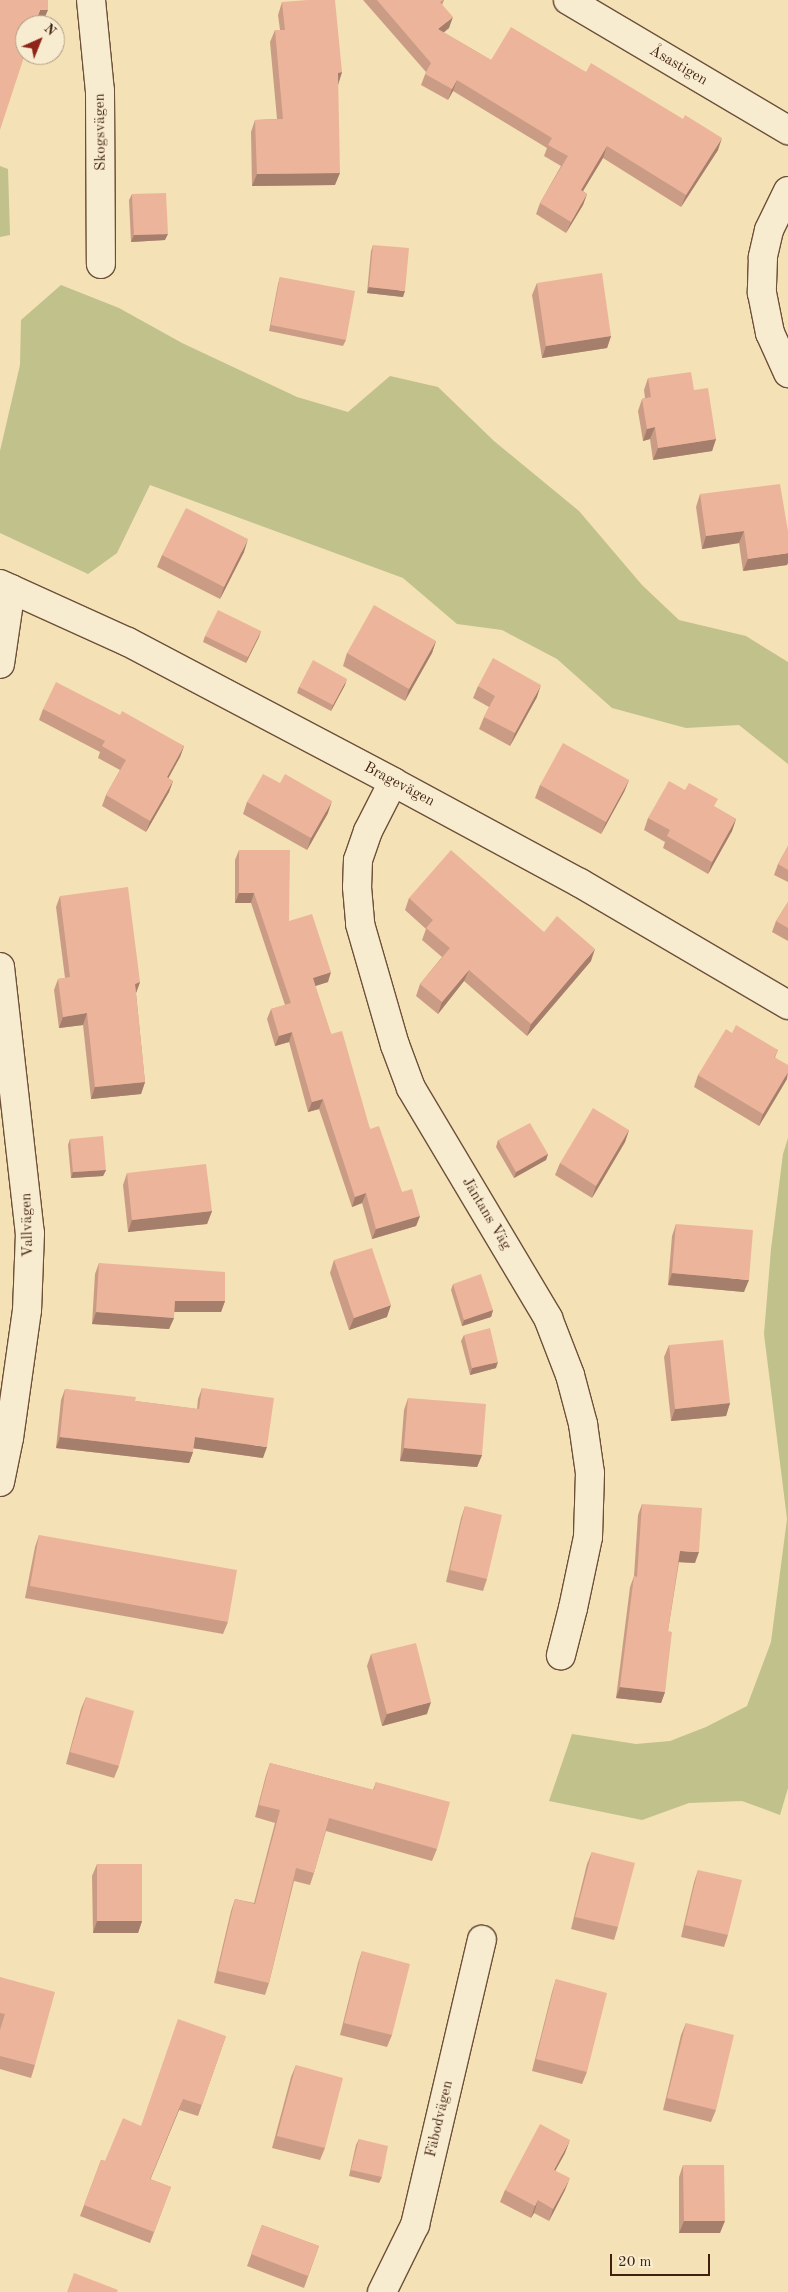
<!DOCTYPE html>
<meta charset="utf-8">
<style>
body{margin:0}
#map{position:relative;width:788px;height:2292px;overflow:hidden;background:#f4e1b6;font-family:"Old Standard TT",serif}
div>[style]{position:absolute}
.green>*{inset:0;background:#c0c18b}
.roads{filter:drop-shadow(1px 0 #6d5039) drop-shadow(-1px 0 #6d5039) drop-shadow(0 1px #6d5039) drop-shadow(0 -1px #6d5039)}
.street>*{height:28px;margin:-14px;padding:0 14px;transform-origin:14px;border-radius:14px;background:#f8ecd0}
.wall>*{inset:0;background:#cb9c85}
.shaded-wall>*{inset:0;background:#a57f6c}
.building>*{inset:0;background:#ecb59b}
span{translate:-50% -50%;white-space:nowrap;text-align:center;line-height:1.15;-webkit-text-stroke:4px #f8ecd0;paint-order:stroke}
.street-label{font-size:15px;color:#401f0f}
.north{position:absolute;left:15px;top:15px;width:50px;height:50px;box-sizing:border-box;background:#f8ecd0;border:1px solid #ae9a83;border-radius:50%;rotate:44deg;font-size:14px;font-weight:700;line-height:20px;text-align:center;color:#401f0f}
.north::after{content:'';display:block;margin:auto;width:18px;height:22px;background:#8f2418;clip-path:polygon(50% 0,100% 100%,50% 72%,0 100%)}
.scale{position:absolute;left:610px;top:2254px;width:100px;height:22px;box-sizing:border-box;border:2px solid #401f0f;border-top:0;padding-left:6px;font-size:15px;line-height:18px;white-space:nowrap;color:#401f0f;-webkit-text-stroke:4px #f8ecd0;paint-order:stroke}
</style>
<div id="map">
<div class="green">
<div style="clip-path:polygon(0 166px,8px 169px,10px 235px,0 237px)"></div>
<div style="clip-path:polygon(61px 285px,119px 308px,182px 343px,297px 397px,348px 412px,390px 376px,438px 387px,494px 441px,579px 511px,642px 585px,679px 620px,746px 636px,788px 662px,788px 764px,739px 725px,686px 728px,612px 708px,557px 659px,502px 630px,457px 624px,403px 578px,150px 485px,117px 553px,88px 574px,0 533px,0 451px,20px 365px,21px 320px)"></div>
<div style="clip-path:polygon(788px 1138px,788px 1788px,780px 1815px,742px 1801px,689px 1803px,642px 1820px,549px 1801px,572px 1734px,636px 1744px,670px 1741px,706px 1727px,747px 1706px,771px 1642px,787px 1519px,764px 1334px,771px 1249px,783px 1154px)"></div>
</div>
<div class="roads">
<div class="street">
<div style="left:91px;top:0;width:91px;rotate:84.4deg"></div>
<div style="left:100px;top:91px;width:173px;rotate:89.7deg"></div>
<div style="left:568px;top:0;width:256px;rotate:30.6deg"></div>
<div style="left:788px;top:191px;width:43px;rotate:116deg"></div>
<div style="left:769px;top:230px;width:28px;rotate:103deg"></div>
<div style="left:763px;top:257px;width:36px;rotate:92deg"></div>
<div style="left:762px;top:293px;width:41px;rotate:78.7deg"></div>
<div style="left:770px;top:333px;width:44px;rotate:65.8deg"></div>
<div style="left:0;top:584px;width:141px;rotate:24.4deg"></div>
<div style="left:128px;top:642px;width:300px;rotate:27.8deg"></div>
<div style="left:393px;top:782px;width:213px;rotate:28.4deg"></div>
<div style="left:580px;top:883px;width:241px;rotate:30.4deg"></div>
<div style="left:0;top:664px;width:76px;rotate:-81.7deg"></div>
<div style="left:393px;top:782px;width:55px;rotate:117deg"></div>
<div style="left:368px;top:831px;width:31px;rotate:109deg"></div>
<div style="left:358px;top:860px;width:27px;rotate:92deg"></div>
<div style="left:357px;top:887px;width:37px;rotate:85deg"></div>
<div style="left:360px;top:924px;width:126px;rotate:73.9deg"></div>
<div style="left:395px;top:1045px;width:46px;rotate:69.6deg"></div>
<div style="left:411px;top:1088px;width:268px;rotate:59.2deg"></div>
<div style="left:548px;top:1318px;width:61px;rotate:68.9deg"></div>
<div style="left:570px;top:1375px;width:51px;rotate:75.1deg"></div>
<div style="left:583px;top:1424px;width:49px;rotate:81.9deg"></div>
<div style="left:590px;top:1473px;width:64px;rotate:91.8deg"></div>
<div style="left:588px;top:1537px;width:73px;rotate:101.9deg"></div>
<div style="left:573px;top:1608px;width:49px;rotate:104.3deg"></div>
<div style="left:0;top:967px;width:268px;rotate:83.6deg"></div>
<div style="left:30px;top:1233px;width:77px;rotate:92.2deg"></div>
<div style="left:27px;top:1310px;width:129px;rotate:98deg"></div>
<div style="left:9px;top:1438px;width:45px;rotate:101.6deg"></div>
<div style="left:382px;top:2292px;width:75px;rotate:-63.8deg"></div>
<div style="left:415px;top:2225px;width:293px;rotate:-76.8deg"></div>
</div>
</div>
<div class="wall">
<div style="clip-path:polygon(363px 0,444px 0,442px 5px,449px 28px,443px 32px,491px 60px,586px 72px,718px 150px,681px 207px,603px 158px,583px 191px,587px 194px,583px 205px,566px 233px,536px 214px,540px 203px,561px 166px,544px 156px,547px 148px,453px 91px,448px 100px,421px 85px,426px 72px)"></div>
<div style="clip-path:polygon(282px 2px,342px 72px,338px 84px,335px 185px,252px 186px,251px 132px,255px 120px,277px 119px,270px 42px,275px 30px,280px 30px,278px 15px)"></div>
<div style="clip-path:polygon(132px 194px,165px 240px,131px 242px,129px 200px)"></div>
<div style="clip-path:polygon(373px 245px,403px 297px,367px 293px,371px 251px)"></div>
<div style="clip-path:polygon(280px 277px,346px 340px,343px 346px,269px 331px,278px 284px)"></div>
<div style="clip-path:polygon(537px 283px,611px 336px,607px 348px,542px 358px,532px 295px)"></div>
<div style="clip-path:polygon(648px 378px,694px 390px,716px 439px,712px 451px,653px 460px,650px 439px,643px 441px,638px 411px,642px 399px,645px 398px,644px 390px)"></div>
<div style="clip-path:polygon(700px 494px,787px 565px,743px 571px,739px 543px,702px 549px,696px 507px)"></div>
<div style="clip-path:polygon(244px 552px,220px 599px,157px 567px,162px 555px)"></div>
<div style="clip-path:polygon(261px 631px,246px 663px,203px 642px,205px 636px)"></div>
<div style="clip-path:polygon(436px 641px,432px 653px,405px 701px,343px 666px,347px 653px)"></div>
<div style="clip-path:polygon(345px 685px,331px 711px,297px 693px,299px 687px)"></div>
<div style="clip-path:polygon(478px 686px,537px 697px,510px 746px,479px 729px,484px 717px,489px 707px,473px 698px)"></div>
<div style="clip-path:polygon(43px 709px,120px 715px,184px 746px,180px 757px,168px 778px,173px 781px,169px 792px,146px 832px,102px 806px,106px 795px,120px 770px,98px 758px,100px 752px,39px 720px)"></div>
<div style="clip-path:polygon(629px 780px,624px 792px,601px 834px,535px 798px,540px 785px)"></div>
<div style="clip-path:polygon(280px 783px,328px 813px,307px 850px,243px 814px,247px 802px)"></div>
<div style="clip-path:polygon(685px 790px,736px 819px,732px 831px,708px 874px,663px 848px,665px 842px,644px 830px,648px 818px)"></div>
<div style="clip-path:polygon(788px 846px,788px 882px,774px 875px,778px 864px)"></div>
<div style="clip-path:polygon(239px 850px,289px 921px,328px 982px,315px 986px,331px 1034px,370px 1129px,402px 1192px,420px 1216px,416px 1226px,372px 1239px,362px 1203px,352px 1207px,319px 1109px,308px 1112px,289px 1042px,275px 1046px,267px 1019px,271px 1009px,285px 1005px,251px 903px,235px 903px,235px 860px)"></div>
<div style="clip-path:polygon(60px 896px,140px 982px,136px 993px,145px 1082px,141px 1094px,91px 1099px,83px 1025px,59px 1028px,54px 990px,58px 979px,65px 978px,56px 907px)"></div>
<div style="clip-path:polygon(409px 898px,544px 932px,591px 961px,527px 1036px,464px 981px,438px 1014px,416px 996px,420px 984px,442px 957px,422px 940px,426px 929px,405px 910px)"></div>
<div style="clip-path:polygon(788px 902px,788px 941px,772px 932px,776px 921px)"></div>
<div style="clip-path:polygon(732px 1033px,778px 1050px,775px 1057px,787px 1079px,759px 1126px,694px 1087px,698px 1075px)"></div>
<div style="clip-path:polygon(629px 1130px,625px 1142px,592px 1198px,555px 1175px,560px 1163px)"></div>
<div style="clip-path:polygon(70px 1139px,106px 1170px,103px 1176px,71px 1178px,68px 1145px)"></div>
<div style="clip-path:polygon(498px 1140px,548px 1154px,546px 1160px,514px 1178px,496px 1147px)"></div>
<div style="clip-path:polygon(127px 1173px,212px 1211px,207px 1224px,128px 1232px,123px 1185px)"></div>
<div style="clip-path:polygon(676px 1224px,744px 1292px,668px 1285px,672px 1236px)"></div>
<div style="clip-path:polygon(334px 1260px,387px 1317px,349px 1330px,330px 1273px)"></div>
<div style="clip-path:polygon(99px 1263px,225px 1301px,221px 1312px,174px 1312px,174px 1318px,169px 1329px,92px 1324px,95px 1274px)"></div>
<div style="clip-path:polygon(453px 1284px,493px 1310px,491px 1317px,462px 1326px,451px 1290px)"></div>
<div style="clip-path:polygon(464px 1335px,496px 1368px,470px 1375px,461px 1341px)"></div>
<div style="clip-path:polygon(669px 1345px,730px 1403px,726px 1416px,671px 1421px,664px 1357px)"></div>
<div style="clip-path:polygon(202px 1388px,263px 1458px,193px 1448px,193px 1452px,189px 1463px,56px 1448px,61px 1400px,65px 1389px,135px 1401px,197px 1409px,198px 1399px)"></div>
<div style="clip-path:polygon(408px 1398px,482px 1455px,477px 1467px,400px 1461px,404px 1410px)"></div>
<div style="clip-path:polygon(642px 1504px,695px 1563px,679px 1562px,668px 1631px,665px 1692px,661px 1703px,616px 1698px,630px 1587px,634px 1576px,638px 1515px)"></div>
<div style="clip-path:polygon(465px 1506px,487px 1579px,483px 1591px,446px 1582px,461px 1518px)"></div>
<div style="clip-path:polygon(39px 1535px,228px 1622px,223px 1634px,25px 1598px,35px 1547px)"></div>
<div style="clip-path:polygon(371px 1654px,427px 1714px,382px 1726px,367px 1666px)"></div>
<div style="clip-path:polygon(86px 1697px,119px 1766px,114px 1778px,66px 1764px,81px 1709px)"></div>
<div style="clip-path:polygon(270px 1763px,373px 1790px,376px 1782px,437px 1849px,432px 1861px,326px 1831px,314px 1873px,310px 1885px,294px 1881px,269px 1983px,265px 1995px,214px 1983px,231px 1911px,235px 1899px,254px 1903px,275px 1823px,255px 1817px,266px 1775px)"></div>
<div style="clip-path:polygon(592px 1852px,618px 1927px,614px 1940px,571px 1929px,587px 1864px)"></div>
<div style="clip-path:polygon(97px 1864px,142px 1921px,138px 1933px,93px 1933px,92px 1876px)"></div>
<div style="clip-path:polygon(698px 1870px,728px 1935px,724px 1947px,681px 1937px,694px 1882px)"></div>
<div style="clip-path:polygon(362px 1951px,392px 2035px,387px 2047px,340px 2035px,358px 1963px)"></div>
<div style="clip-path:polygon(0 1977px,35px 2065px,31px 2078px,0 2069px)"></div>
<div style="clip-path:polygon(556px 1979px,587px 2072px,582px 2084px,532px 2071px,552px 1992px)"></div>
<div style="clip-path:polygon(686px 2023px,716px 2110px,711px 2122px,663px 2110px,681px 2035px)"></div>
<div style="clip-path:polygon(226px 2036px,198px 2116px,179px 2110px,150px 2179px,171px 2187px,150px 2243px,80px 2216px,101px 2160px,105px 2161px,141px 2126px)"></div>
<div style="clip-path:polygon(296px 2065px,325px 2148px,320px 2160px,272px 2148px,291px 2077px)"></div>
<div style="clip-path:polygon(359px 2139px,382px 2177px,379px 2183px,349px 2176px,356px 2145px)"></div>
<div style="clip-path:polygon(565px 2153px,555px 2171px,565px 2190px,549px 2221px,534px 2213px,531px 2218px,500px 2202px,505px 2190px)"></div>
<div style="clip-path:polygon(683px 2165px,720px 2233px,679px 2233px,679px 2177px)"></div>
<div style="clip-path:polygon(262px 2225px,319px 2246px,304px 2288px,247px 2266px)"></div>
</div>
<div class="shaded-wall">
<div style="clip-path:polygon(40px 10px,48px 10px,44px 19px,36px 20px)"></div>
<div style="clip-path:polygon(453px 17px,449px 28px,434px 41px,438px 29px)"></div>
<div style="clip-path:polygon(342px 72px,338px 85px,338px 73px)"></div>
<div style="clip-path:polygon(457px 80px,453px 91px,448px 100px,452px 89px)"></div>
<div style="clip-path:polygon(722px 138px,718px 150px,681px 207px,686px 195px)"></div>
<div style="clip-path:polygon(607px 146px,603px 158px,577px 201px,581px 190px)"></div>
<div style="clip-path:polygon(340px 173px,335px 185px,252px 186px,257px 174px)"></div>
<div style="clip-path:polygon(587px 194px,583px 205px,566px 233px,571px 222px)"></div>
<div style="clip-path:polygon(168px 234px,165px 240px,131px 242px,134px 235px)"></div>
<div style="clip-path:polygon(369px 287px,405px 291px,403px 297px,367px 293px)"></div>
<div style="clip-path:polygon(611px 336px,607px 348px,542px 358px,546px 346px)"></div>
<div style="clip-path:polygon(655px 427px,650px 439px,643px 441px,647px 429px)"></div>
<div style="clip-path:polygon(716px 439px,712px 451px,653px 460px,658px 448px)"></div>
<div style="clip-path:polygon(744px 531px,739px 543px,702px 549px,706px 536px)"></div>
<div style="clip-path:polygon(248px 539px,244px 552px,220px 599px,224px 587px)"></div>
<div style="clip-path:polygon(788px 553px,788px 563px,787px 565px,743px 571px,748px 559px)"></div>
<div style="clip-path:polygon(261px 631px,259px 637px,246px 663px,248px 657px)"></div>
<div style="clip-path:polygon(436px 641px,432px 653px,405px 701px,409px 689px)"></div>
<div style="clip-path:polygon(347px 679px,345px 685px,331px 711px,333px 705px)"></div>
<div style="clip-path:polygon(541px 685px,537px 697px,510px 746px,515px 733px)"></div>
<div style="clip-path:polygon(184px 746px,180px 757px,163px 788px,167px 777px)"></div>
<div style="clip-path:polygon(629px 780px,624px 792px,601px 834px,606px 822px)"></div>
<div style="clip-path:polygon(173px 781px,169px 792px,146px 832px,150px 821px)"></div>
<div style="clip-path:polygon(332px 801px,328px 813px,307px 850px,311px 838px)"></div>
<div style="clip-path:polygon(736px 819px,732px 831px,708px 874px,712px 862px)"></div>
<div style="clip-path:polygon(239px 893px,254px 893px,251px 903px,235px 903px)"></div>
<div style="clip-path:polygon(595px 949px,591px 961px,527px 1036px,531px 1024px)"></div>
<div style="clip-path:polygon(469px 970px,464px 981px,438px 1014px,442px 1002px)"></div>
<div style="clip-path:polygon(331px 972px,328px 982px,309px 988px,313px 978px)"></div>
<div style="clip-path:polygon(140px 982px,136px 993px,135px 984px)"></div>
<div style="clip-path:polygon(87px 1013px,83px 1025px,59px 1028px,63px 1017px)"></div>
<div style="clip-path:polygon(292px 1032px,289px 1042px,275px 1046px,279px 1036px)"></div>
<div style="clip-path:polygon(788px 1072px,787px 1079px,759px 1126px,763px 1114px)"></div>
<div style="clip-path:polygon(145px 1082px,141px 1094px,91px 1099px,95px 1087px)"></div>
<div style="clip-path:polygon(323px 1099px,319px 1109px,308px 1112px,312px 1102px)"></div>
<div style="clip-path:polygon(629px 1130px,625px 1142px,592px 1198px,596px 1186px)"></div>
<div style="clip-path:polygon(548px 1154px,546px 1160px,514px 1178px,516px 1172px)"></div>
<div style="clip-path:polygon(106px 1170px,103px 1176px,71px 1178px,73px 1172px)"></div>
<div style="clip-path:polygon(366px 1193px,362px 1203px,352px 1207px,355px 1197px)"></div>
<div style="clip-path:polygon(212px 1211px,207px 1224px,128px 1232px,132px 1220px)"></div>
<div style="clip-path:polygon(420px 1216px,416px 1226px,372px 1239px,376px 1229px)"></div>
<div style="clip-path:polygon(672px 1273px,749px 1280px,744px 1292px,668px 1285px)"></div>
<div style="clip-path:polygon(175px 1301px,225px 1301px,221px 1312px,171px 1312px)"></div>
<div style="clip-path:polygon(391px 1305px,387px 1317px,349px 1330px,354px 1318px)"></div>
<div style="clip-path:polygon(493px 1310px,491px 1317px,462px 1326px,464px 1320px)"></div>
<div style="clip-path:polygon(96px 1312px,174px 1318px,169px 1329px,92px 1324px)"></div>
<div style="clip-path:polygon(498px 1362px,496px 1368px,470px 1375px,472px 1368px)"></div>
<div style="clip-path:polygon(730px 1403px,726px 1416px,671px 1421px,675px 1409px)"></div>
<div style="clip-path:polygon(60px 1437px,193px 1452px,189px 1463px,56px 1448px)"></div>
<div style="clip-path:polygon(195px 1437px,267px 1447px,263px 1458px,191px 1448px)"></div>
<div style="clip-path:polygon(404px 1448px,482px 1455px,477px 1467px,400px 1461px)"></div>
<div style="clip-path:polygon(680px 1551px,699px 1552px,695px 1563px,676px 1562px)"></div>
<div style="clip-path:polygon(620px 1687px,665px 1692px,661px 1703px,616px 1698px)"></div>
<div style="clip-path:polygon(431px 1702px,427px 1714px,382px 1726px,387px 1714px)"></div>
<div style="clip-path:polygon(97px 1921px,142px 1921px,138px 1933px,93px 1933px)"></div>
<div style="clip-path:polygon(183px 2099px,179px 2110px,146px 2190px,150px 2179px)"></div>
<div style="clip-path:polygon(570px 2140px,565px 2153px,549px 2182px,554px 2170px)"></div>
<div style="clip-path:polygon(570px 2178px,565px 2190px,549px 2221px,553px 2209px)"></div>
<div style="clip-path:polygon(538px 2200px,534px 2213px,531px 2218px,535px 2206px)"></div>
<div style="clip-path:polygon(684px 2221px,725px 2221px,720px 2233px,679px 2233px)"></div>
</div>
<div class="building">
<div style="clip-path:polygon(0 0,48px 0,48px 10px,40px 10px,35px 25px,25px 25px,25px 54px,0 130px)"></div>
<div style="clip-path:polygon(308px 0,335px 0,342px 72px,338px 73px,340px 173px,257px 174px,255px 120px,283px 119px,275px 30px,285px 30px,282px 2px)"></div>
<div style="clip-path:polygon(377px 0,443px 0,440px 2px,453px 17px,438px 29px,491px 60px,511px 27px,586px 72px,591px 63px,683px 119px,685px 115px,722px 138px,686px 195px,607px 146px,581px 190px,587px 194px,571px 222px,540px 203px,568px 156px,548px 145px,552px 138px,457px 80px,452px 89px,425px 74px,431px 63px)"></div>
<div style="clip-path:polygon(166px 193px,168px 234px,134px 235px,132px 194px)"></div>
<div style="clip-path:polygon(373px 245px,409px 248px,405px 291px,369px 287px)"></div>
<div style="clip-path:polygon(602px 273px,611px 336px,546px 346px,537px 283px)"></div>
<div style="clip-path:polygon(280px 277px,355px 291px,346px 340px,271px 325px)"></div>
<div style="clip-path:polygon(691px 372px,694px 390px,708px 388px,716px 439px,658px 448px,655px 427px,647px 429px,642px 399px,651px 397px,648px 378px)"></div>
<div style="clip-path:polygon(780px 484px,788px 531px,788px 553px,748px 559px,744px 531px,706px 536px,700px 494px)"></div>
<div style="clip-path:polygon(186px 508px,248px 539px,224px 587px,162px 555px)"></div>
<div style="clip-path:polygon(374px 605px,436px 641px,409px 689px,347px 653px)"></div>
<div style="clip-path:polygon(218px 610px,261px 631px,248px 657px,205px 636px)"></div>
<div style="clip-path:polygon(493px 658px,541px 685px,515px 733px,484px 717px,495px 696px,478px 686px)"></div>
<div style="clip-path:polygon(313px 660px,347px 679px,333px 705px,299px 687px)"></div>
<div style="clip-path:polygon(56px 682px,120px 715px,122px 711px,184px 746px,167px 777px,173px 781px,150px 821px,106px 795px,126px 760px,102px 746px,105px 741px,43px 709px)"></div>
<div style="clip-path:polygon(563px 743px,629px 780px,606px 822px,540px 785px)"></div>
<div style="clip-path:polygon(263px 774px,280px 783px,285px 774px,332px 801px,311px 838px,247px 802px)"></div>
<div style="clip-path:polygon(669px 781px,685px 790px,689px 783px,718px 799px,714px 806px,736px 819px,712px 862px,667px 836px,670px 830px,648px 818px)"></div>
<div style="clip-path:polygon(788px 846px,788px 870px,778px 864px)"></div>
<div style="clip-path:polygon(239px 850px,290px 850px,289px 921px,312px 914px,331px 972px,313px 978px,331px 1034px,342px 1031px,370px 1129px,379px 1126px,402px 1192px,412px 1189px,420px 1216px,376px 1229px,366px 1193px,355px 1197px,323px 1099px,312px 1102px,292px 1032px,279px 1036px,271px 1009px,291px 1003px,254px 893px,239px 893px)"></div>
<div style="clip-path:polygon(451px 850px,544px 932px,557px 916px,595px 949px,531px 1024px,469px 970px,442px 1002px,420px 984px,450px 948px,426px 928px,433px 920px,409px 898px)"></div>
<div style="clip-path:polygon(128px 887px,140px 982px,135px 984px,145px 1082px,95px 1087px,87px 1013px,63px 1017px,58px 979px,70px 977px,60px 896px)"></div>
<div style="clip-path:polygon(788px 902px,788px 928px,776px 921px)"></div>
<div style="clip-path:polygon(736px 1025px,778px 1050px,774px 1057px,788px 1065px,788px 1072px,763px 1114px,698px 1075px,726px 1029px,732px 1033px)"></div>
<div style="clip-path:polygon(593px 1108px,629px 1130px,596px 1186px,560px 1163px)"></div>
<div style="clip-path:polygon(530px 1123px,548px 1154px,516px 1172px,498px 1140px)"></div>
<div style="clip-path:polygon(103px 1136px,106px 1170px,73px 1172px,70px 1139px)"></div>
<div style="clip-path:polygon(206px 1164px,212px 1211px,132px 1220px,127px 1173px)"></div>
<div style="clip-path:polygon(676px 1224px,753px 1230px,749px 1280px,672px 1273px)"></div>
<div style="clip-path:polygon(372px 1248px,391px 1305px,354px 1318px,334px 1260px)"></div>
<div style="clip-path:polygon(99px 1263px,225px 1272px,225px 1301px,175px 1301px,174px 1318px,96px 1312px)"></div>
<div style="clip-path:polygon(481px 1274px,493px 1310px,464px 1320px,453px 1284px)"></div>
<div style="clip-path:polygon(490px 1328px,498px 1362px,472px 1368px,464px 1335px)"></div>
<div style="clip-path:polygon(723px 1340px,730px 1403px,675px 1409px,669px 1345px)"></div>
<div style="clip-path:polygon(202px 1388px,274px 1398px,267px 1447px,195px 1437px,193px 1452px,60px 1437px,65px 1389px,136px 1397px,135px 1401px,199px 1409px)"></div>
<div style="clip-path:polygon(408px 1398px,486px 1404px,482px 1455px,404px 1448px)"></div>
<div style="clip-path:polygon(642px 1504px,702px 1508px,699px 1552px,680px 1551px,668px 1631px,672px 1632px,665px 1692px,620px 1687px,634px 1576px,637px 1577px)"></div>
<div style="clip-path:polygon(465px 1506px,502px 1515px,487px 1579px,450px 1570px)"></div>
<div style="clip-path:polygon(39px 1535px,237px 1570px,228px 1622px,30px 1586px)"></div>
<div style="clip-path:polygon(416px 1643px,431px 1702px,387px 1714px,371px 1654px)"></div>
<div style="clip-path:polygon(86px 1697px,134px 1711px,119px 1766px,70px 1752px)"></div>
<div style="clip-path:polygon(270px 1763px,374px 1790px,376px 1782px,450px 1802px,437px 1849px,329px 1818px,314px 1873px,296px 1868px,269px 1983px,218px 1971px,235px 1899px,255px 1904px,280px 1810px,259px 1805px)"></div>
<div style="clip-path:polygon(592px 1852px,635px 1863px,618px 1927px,575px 1917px)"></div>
<div style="clip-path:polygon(97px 1864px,142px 1864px,142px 1921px,97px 1921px)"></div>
<div style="clip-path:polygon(698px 1870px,742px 1880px,728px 1935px,685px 1925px)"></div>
<div style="clip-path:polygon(362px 1951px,410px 1964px,392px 2035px,344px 2023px)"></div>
<div style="clip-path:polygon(0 1977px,55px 1992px,35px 2065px,0 2056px,0 2030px,5px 2014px,0 2013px)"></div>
<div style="clip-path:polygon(556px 1979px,607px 1993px,587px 2072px,536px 2059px)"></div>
<div style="clip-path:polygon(178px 2019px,226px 2036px,202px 2105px,183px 2099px,150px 2179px,171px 2187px,154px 2232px,84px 2205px,101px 2160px,105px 2161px,123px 2118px,141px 2126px)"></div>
<div style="clip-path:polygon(686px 2023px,734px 2035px,716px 2110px,667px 2098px)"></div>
<div style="clip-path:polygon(296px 2065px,343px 2078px,325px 2148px,277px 2136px)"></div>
<div style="clip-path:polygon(540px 2124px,570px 2140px,554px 2170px,570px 2178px,553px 2209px,538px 2200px,535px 2206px,505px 2190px)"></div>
<div style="clip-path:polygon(359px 2139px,388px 2146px,382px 2177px,351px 2170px)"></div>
<div style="clip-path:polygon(683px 2165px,724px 2165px,725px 2221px,684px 2221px)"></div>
<div style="clip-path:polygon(262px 2225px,319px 2246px,308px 2276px,251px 2254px)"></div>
<div style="clip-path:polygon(74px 2273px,118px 2290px,117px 2292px,67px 2292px)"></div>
</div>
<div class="street-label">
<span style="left:678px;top:66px;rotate:30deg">Åsastigen</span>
<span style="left:101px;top:132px;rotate:-91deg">Skogsvägen</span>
<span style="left:399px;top:785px;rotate:28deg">Bragevägen</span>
<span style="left:486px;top:1214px;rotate:59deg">Jäntans Väg</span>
<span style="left:28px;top:1225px;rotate:-92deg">Vallvägen</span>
<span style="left:440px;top:2119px;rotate:-77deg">Fäbodvägen</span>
</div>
<div class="north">N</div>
<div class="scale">20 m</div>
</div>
